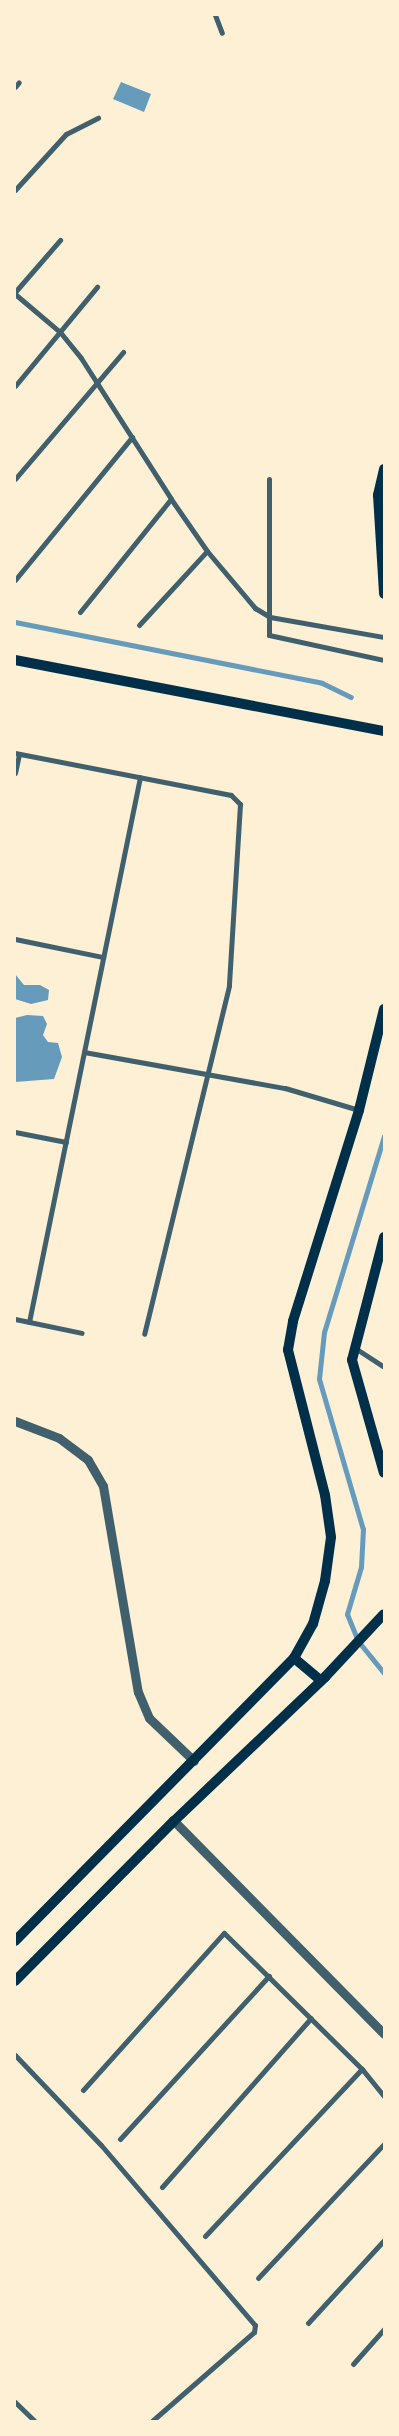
<!DOCTYPE html>
<style>
body{margin:0}
#map{position:relative;width:399px;height:2436px;overflow:hidden;background:#fdf0d5;font-family:"PT Sans",sans-serif}
div>[style]{position:absolute}
.water>*{inset:0;background:#669bbc}
.stream>*{height:5px;margin:-2.5px;padding:0 2.5px;transform-origin:2.5px;border-radius:2.5px;background:#669bbc}
.minor>*{height:5px;margin:-2.5px;padding:0 2.5px;transform-origin:2.5px;border-radius:2.5px;background:#3f606c}
.tertiary>*{height:9px;margin:-4.5px;padding:0 4.5px;transform-origin:4.5px;border-radius:4.5px;background:#3f606c}
.secondary>*{height:10px;margin:-5px;padding:0 5px;transform-origin:5px;border-radius:5px;background:#003049}
span{translate:-50% -50%;white-space:nowrap;text-align:center;line-height:1.15;-webkit-text-stroke:4.5px #fdf0d5;paint-order:stroke}
.frame{position:absolute;inset:0;border:16px solid #fdf0d5;pointer-events:none}
</style>
<div id="map">
<div class="water">
<div style="clip-path:polygon(121px 82px,151px 94px,144px 112px,113px 99px)"></div>
<div style="clip-path:polygon(15px 974px,24px 985px,40px 985px,49px 990px,48px 1000px,31px 1004px,15px 999px)"></div>
<div style="clip-path:polygon(27px 1015px,43px 1016px,47px 1024px,43px 1035px,48px 1042px,58px 1043px,62px 1057px,54px 1079px,15px 1082px,15px 1018px)"></div>
</div>
<div class="stream">
<div style="left:15px;top:622px;width:313px;rotate:11.2deg"></div>
<div style="left:322px;top:683px;width:32px;rotate:26deg"></div>
<div style="left:384px;top:1136px;width:205px;rotate:107deg"></div>
<div style="left:324px;top:1332px;width:47px;rotate:96.1deg"></div>
<div style="left:319px;top:1379px;width:156px;rotate:73.7deg"></div>
<div style="left:363px;top:1529px;width:38px;rotate:93deg"></div>
<div style="left:361px;top:1567px;width:49px;rotate:106.6deg"></div>
<div style="left:347px;top:1614px;width:29px;rotate:68deg"></div>
<div style="left:358px;top:1641px;width:41px;rotate:50.9deg"></div>
</div>
<div class="minor">
<div style="left:215px;top:15px;width:19px;rotate:69deg"></div>
<div style="left:15px;top:87px;width:6px;rotate:-51deg"></div>
<div style="left:15px;top:190px;width:76px;rotate:-47.7deg"></div>
<div style="left:66px;top:134px;width:36px;rotate:-27deg"></div>
<div style="left:15px;top:292px;width:69px;rotate:-49.1deg"></div>
<div style="left:15px;top:294px;width:59px;rotate:40.2deg"></div>
<div style="left:60px;top:332px;width:33px;rotate:51deg"></div>
<div style="left:81px;top:358px;width:167px;rotate:57.4deg"></div>
<div style="left:171px;top:499px;width:63px;rotate:55.3deg"></div>
<div style="left:207px;top:551px;width:75px;rotate:49.9deg"></div>
<div style="left:255px;top:608px;width:17px;rotate:31deg"></div>
<div style="left:270px;top:617px;width:116px;rotate:10deg"></div>
<div style="left:15px;top:386px;width:129px;rotate:-50.4deg"></div>
<div style="left:15px;top:479px;width:167px;rotate:-49.6deg"></div>
<div style="left:269px;top:479px;width:156px;rotate:90deg"></div>
<div style="left:269px;top:635px;width:118px;rotate:12.3deg"></div>
<div style="left:15px;top:580px;width:185px;rotate:-50.7deg"></div>
<div style="left:80px;top:612px;width:145px;rotate:-51.2deg"></div>
<div style="left:139px;top:625px;width:100px;rotate:-47.4deg"></div>
<div style="left:15px;top:753px;width:220px;rotate:11deg"></div>
<div style="left:231px;top:795px;width:13px;rotate:45deg"></div>
<div style="left:240px;top:804px;width:182px;rotate:93.5deg"></div>
<div style="left:229px;top:986px;width:358px;rotate:103.7deg"></div>
<div style="left:15px;top:773px;width:19px;rotate:-78deg"></div>
<div style="left:15px;top:939px;width:90px;rotate:11.6deg"></div>
<div style="left:84px;top:1052px;width:204px;rotate:10.2deg"></div>
<div style="left:285px;top:1088px;width:77px;rotate:16.6deg"></div>
<div style="left:15px;top:1132px;width:52px;rotate:11.1deg"></div>
<div style="left:15px;top:1319px;width:68px;rotate:11.8deg"></div>
<div style="left:29px;top:1322px;width:556px;rotate:-78.49deg"></div>
<div style="left:355px;top:1348px;width:35px;rotate:33deg"></div>
<div style="left:15px;top:2055px;width:124px;rotate:46.3deg"></div>
<div style="left:101px;top:2145px;width:237px;rotate:49.5deg"></div>
<div style="left:255px;top:2325px;width:7px;rotate:98deg"></div>
<div style="left:254px;top:2332px;width:135px;rotate:138.9deg"></div>
<div style="left:83px;top:2090px;width:211px;rotate:-48.1deg"></div>
<div style="left:224px;top:1933px;width:194px;rotate:44.6deg"></div>
<div style="left:362px;top:2069px;width:35px;rotate:51deg"></div>
<div style="left:120px;top:2139px;width:221px;rotate:-47.6deg"></div>
<div style="left:162px;top:2187px;width:225px;rotate:-48.6deg"></div>
<div style="left:205px;top:2236px;width:229px;rotate:-46.8deg"></div>
<div style="left:258px;top:2278px;width:184px;rotate:-46.8deg"></div>
<div style="left:308px;top:2323px;width:113px;rotate:-47.5deg"></div>
<div style="left:353px;top:2364px;width:47px;rotate:-48.5deg"></div>
<div style="left:15px;top:2402px;width:28px;rotate:44deg"></div>
</div>
<div class="tertiary">
<div style="left:15px;top:1421px;width:47px;rotate:21.1deg"></div>
<div style="left:59px;top:1438px;width:36px;rotate:37deg"></div>
<div style="left:88px;top:1460px;width:30px;rotate:60deg"></div>
<div style="left:103px;top:1486px;width:209px;rotate:80.4deg"></div>
<div style="left:138px;top:1692px;width:28px;rotate:67deg"></div>
<div style="left:149px;top:1718px;width:62px;rotate:43.7deg"></div>
<div style="left:174px;top:1821px;width:299px;rotate:45.4deg"></div>
</div>
<div class="secondary">
<div style="left:384px;top:469px;width:27px;rotate:103deg"></div>
<div style="left:378px;top:495px;width:99px;rotate:86.5deg"></div>
<div style="left:15px;top:660px;width:376px;rotate:10.9deg"></div>
<div style="left:384px;top:1237px;width:127px;rotate:104.6deg"></div>
<div style="left:352px;top:1360px;width:117px;rotate:74.2deg"></div>
<div style="left:294px;top:1658px;width:35px;rotate:40deg"></div>
<div style="left:15px;top:1941px;width:397px;rotate:-45.4deg"></div>
<div style="left:294px;top:1658px;width:39px;rotate:-61deg"></div>
<div style="left:313px;top:1624px;width:45px;rotate:-74.4deg"></div>
<div style="left:325px;top:1581px;width:44px;rotate:-82.2deg"></div>
<div style="left:331px;top:1537px;width:42px;rotate:-98.1deg"></div>
<div style="left:325px;top:1495px;width:150px;rotate:-104.3deg"></div>
<div style="left:288px;top:1350px;width:29px;rotate:-80deg"></div>
<div style="left:293px;top:1321px;width:221px;rotate:-72.6deg"></div>
<div style="left:359px;top:1110px;width:104px;rotate:-76.1deg"></div>
<div style="left:15px;top:1981px;width:226px;rotate:-45.2deg"></div>
<div style="left:174px;top:1821px;width:209px;rotate:-43.6deg"></div>
<div style="left:325px;top:1677px;width:86px;rotate:-46.9deg"></div>
</div>
<div class="frame"></div>
</div>
